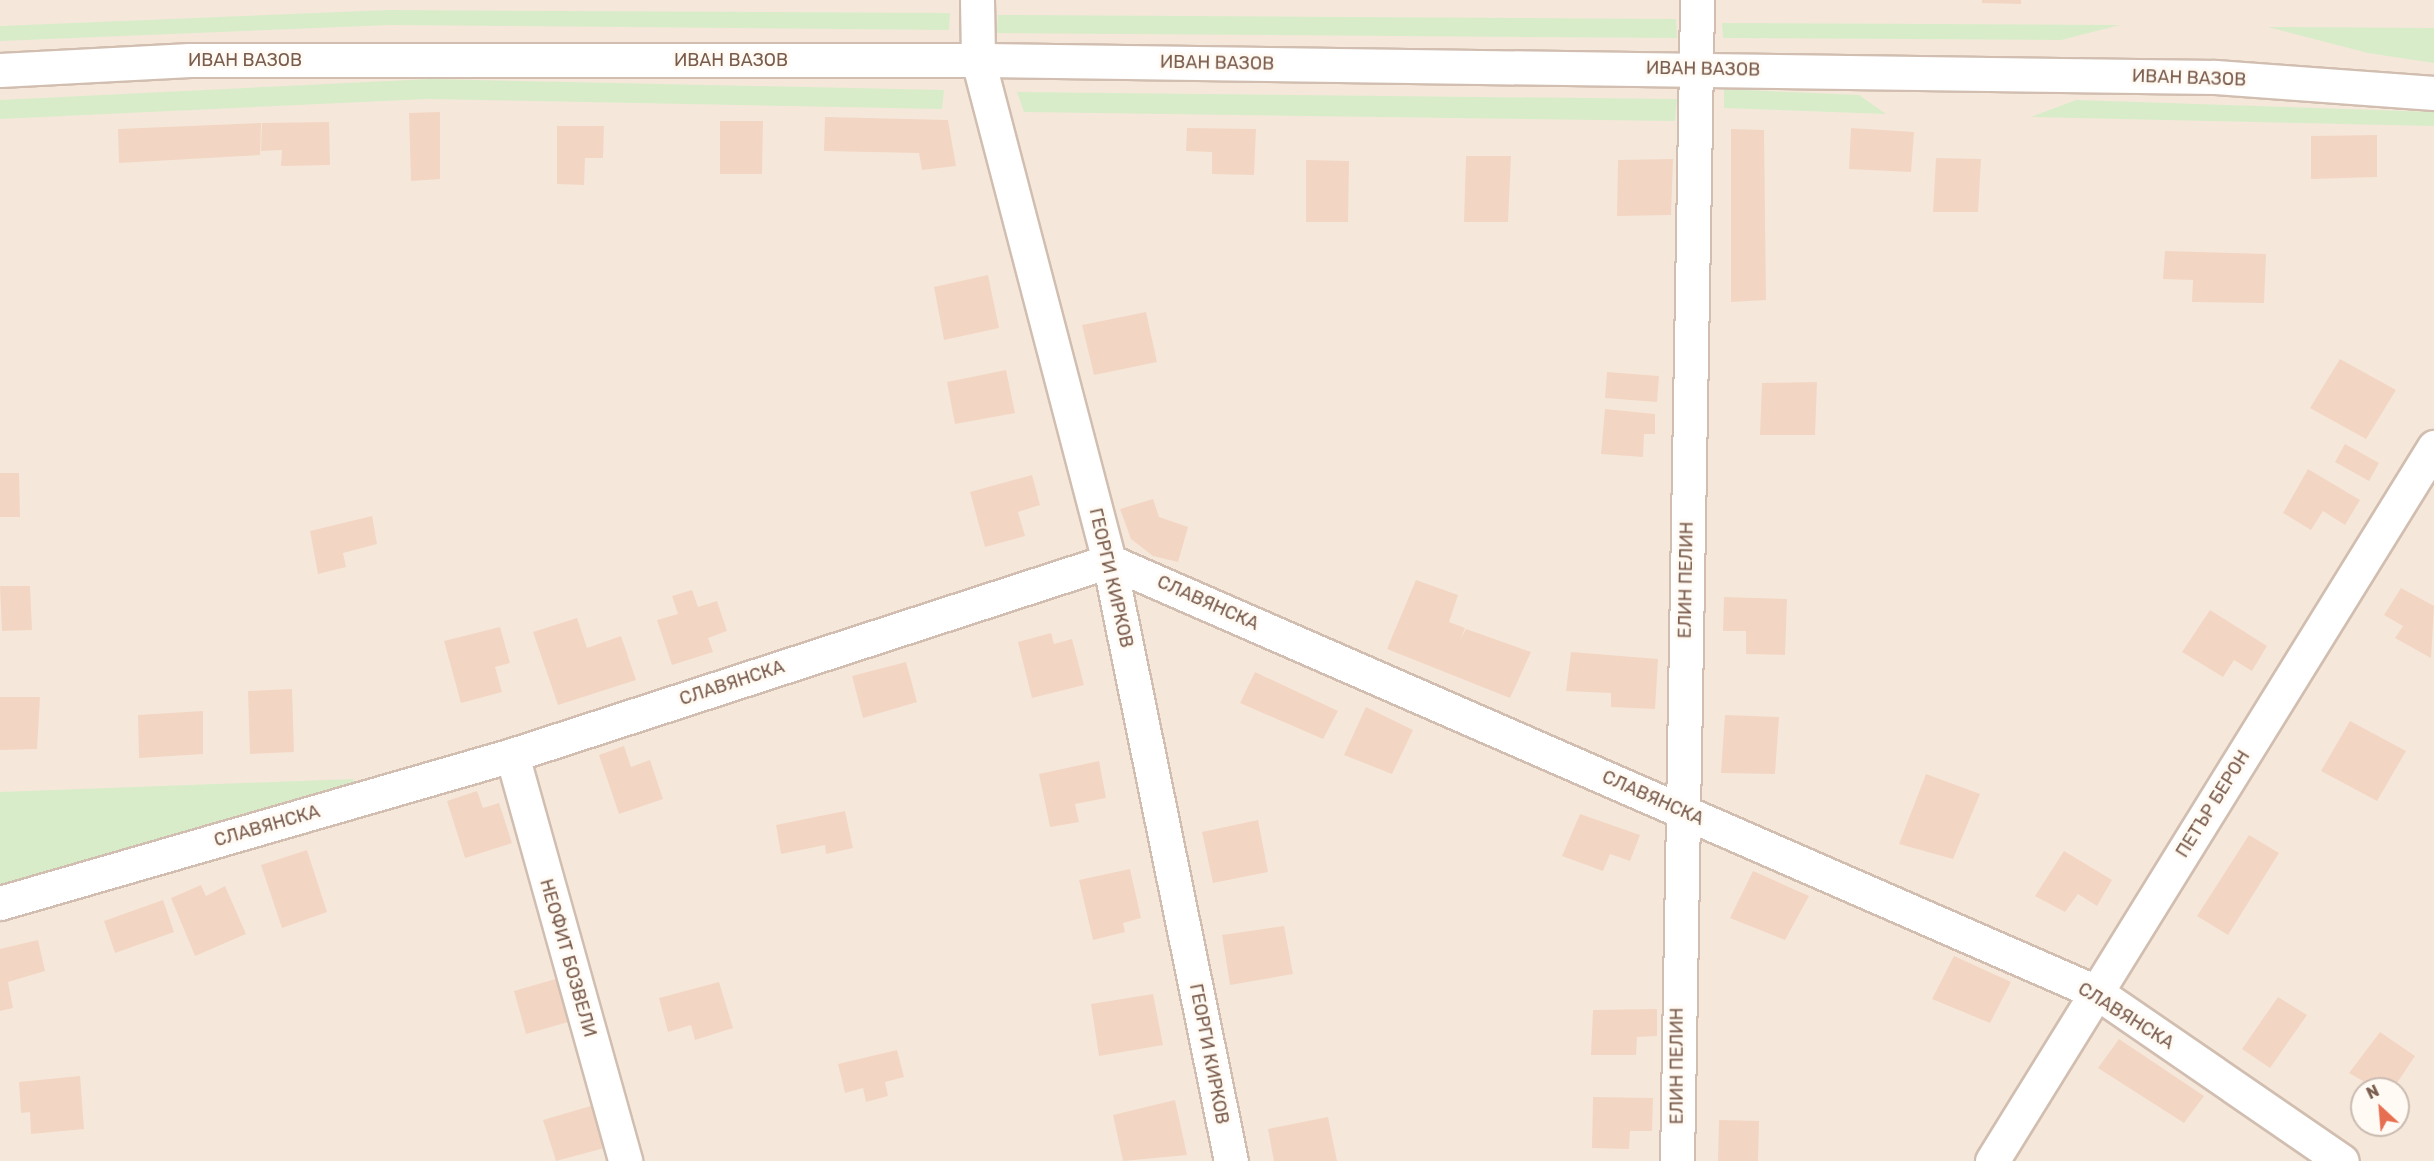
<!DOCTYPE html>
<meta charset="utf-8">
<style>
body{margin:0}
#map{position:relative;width:2434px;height:1161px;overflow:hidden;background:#fdf6ec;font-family:Rubik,sans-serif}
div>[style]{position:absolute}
.residential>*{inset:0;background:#f5e8da}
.green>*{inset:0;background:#d8ecc9}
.building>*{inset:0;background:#f3d5c3}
.roads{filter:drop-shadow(2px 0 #d1beb0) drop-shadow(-2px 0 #d1beb0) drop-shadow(0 2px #d1beb0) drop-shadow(0 -2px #d1beb0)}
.minor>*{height:33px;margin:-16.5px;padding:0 16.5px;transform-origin:16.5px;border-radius:16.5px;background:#fff}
.tertiary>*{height:33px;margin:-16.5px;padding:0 16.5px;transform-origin:16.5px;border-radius:16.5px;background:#fff}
span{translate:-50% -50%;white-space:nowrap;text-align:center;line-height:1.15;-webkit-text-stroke:6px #fffaf3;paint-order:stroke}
.street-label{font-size:18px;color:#7a5c4d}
.north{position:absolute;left:2350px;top:1077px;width:60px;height:60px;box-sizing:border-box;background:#fffaf3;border:2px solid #cabbb1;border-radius:50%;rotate:334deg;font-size:16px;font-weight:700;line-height:24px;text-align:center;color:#7a5c4d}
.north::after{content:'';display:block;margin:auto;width:21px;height:27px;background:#e76f51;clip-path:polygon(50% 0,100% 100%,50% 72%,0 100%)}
</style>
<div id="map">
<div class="residential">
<div style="clip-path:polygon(evenodd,0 0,2434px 0,2434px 1161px,0 1161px,0 0,2362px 1089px,2398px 1089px,2398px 1125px,2362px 1125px,2362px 1089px)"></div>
</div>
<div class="green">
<div style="clip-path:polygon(390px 10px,950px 13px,949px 30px,391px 25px,0 41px,0 26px)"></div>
<div style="clip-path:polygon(998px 15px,1676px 19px,1677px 38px,997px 33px)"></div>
<div style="clip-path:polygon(1722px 23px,2120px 25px,2061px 40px,1723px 38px)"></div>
<div style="clip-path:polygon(2268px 27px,2434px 28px,2434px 63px,2368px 53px)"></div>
<div style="clip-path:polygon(430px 79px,944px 90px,942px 109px,427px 99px,0 119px,0 100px)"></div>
<div style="clip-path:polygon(1724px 89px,1859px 95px,1886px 114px,1724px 108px)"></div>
<div style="clip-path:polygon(1017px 92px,1018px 92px,1677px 99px,1675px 121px,1024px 112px)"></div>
<div style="clip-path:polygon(2076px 100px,2434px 112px,2434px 126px,2031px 117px)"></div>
<div style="clip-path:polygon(353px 779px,356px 788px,0 889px,0 792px)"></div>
</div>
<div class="building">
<div style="clip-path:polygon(1982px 0,2021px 0,2021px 4px,1982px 3px)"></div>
<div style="clip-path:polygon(440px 112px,440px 179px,411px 181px,409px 113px)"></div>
<div style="clip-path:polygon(825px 117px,948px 120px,956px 166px,922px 170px,919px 153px,824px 151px)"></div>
<div style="clip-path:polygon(720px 121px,763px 121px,762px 174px,720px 174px)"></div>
<div style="clip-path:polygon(329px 122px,330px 165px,281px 166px,282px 150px,261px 151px,262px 123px)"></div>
<div style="clip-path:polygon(261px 123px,260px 155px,119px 163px,118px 129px)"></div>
<div style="clip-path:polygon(557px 126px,604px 126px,603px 158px,585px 158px,584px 185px,557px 184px)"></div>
<div style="clip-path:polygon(1187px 128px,1256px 129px,1254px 175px,1212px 174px,1212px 152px,1186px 151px)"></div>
<div style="clip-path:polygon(1851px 128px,1914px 132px,1911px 172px,1849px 169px)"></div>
<div style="clip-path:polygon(1731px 129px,1764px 130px,1766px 300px,1731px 302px)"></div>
<div style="clip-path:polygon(2377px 135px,2377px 177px,2311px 179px,2311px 136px)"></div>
<div style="clip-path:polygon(1466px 156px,1511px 156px,1508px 222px,1464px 222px)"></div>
<div style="clip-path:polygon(1936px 158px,1981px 159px,1978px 212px,1933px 212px)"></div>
<div style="clip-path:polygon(1673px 159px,1671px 215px,1617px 216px,1618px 160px)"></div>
<div style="clip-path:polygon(1306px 160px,1349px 161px,1348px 222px,1306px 222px)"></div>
<div style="clip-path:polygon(2165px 251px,2266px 254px,2264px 303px,2192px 302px,2193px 280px,2163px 279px)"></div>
<div style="clip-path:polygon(988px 275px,999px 328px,944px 340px,934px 287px)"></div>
<div style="clip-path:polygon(1146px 312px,1157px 362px,1094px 375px,1082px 325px)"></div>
<div style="clip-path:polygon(2340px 359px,2396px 390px,2366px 439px,2310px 408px)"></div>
<div style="clip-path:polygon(1006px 370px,1015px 413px,955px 424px,947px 382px)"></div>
<div style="clip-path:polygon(1607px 372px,1659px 376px,1657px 402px,1605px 398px)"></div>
<div style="clip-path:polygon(1817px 382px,1815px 435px,1760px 435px,1762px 383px)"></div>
<div style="clip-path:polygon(1605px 409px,1655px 414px,1655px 434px,1644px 434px,1643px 457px,1601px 454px)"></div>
<div style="clip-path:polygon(2345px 444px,2379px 463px,2369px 481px,2335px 462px)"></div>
<div style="clip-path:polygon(2308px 469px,2360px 500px,2345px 525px,2323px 511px,2311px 530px,2283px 513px)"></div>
<div style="clip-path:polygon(0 473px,19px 473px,20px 517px,0 517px)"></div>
<div style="clip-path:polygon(1032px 475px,1040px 505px,1018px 512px,1025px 536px,985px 547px,970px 492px)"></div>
<div style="clip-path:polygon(1153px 499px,1159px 517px,1188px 527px,1178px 562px,1153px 556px,1131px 539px,1120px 509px)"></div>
<div style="clip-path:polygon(372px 516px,377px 544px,343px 553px,346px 567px,318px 574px,310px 531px)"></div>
<div style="clip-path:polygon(1416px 580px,1458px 595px,1449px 622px,1465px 628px,1460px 640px,1466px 629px,1531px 652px,1510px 698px,1387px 649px)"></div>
<div style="clip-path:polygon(0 586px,30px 586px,32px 630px,2px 631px)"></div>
<div style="clip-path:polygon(2401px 588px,2434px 606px,2431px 658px,2395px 638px,2403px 626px,2384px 615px)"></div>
<div style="clip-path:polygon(692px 590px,698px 607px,717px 601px,727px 631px,708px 638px,713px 652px,672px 665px,657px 620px,678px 614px,672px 596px)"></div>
<div style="clip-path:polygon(1724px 597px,1787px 599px,1785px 655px,1746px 654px,1746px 631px,1723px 631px)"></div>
<div style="clip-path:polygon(2210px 610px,2267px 646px,2252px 671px,2234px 660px,2223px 677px,2182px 652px)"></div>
<div style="clip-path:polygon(577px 618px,587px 648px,621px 636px,636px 680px,558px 705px,533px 632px)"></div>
<div style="clip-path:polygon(500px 627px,510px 663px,495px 667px,502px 692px,461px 703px,444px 641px)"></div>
<div style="clip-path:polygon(1051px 633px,1054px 644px,1072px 639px,1084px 685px,1032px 698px,1018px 642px)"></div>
<div style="clip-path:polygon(1571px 652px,1658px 659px,1655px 709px,1611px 707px,1611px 693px,1566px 691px)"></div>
<div style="clip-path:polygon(906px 662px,917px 702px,863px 718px,852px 676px)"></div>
<div style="clip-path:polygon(1255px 672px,1338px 711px,1323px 739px,1240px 703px)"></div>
<div style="clip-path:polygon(292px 689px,294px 752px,250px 754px,248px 691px)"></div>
<div style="clip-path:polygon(0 697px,40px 697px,37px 749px,0 750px)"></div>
<div style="clip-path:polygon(1366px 707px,1413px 730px,1392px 774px,1344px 755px)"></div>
<div style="clip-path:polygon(203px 711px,203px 754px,139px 758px,138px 715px)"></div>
<div style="clip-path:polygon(1725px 715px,1779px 717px,1775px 774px,1721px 773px)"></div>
<div style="clip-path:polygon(2350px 721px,2406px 751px,2377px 801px,2321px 771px)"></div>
<div style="clip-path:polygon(624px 746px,631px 767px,650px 760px,663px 799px,619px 814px,599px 755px)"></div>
<div style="clip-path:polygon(1099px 761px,1106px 798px,1075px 804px,1079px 822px,1050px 827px,1039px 774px)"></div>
<div style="clip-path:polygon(1926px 774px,1980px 794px,1953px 859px,1899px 844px)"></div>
<div style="clip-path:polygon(477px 791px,483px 808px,499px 803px,512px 843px,465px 858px,447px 801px)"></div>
<div style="clip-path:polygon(845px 811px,853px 848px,826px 854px,825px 845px,781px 854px,776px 825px)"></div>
<div style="clip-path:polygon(1580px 814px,1640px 835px,1630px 861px,1610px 854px,1603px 871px,1562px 856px)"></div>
<div style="clip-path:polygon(1258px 820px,1268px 872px,1213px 883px,1202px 832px)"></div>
<div style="clip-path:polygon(2249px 835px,2279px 853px,2228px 935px,2197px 916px)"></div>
<div style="clip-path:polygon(307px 850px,327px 912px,282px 928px,261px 865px)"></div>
<div style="clip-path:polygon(2064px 851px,2112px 880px,2097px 906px,2078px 894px,2065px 912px,2035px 896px)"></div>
<div style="clip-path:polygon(1130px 869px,1141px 918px,1123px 923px,1125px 932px,1093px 940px,1079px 880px)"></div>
<div style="clip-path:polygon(1753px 871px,1809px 896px,1785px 940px,1730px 918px)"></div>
<div style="clip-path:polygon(201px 885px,206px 896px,225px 886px,246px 934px,195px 956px,171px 898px)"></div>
<div style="clip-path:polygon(163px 900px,174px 932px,115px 953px,104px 921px)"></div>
<div style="clip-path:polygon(1284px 926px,1293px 974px,1230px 985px,1222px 935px)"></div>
<div style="clip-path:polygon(38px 940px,45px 971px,8px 982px,13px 1008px,0 1011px,0 949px)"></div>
<div style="clip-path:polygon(1954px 956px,2011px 982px,1990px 1023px,1932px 999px)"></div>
<div style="clip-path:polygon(566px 976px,579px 1019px,526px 1034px,514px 991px)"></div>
<div style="clip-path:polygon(719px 982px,733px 1028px,695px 1040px,691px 1025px,668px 1032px,659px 998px)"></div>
<div style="clip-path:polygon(1153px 994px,1163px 1045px,1099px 1056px,1091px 1004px)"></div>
<div style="clip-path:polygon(2278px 997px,2307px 1015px,2270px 1068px,2242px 1049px)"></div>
<div style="clip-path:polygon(1657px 1009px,1657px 1036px,1637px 1037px,1636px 1055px,1591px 1055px,1593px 1010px)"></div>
<div style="clip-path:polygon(2380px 1032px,2415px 1056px,2393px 1089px,2362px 1089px,2362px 1101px,2354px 1096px,2363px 1081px,2349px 1073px)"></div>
<div style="clip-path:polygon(2119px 1039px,2204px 1096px,2184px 1123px,2098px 1068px)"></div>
<div style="clip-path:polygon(897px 1050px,904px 1077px,885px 1082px,888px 1096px,866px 1102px,863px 1088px,845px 1093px,838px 1064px)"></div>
<div style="clip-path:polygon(80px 1076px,84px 1129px,31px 1134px,30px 1112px,21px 1113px,19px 1082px)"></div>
<div style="clip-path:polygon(1593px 1097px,1653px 1098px,1652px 1131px,1630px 1131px,1629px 1149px,1592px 1148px)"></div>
<div style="clip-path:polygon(1175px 1100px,1187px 1155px,1123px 1161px,1113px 1115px)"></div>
<div style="clip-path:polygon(601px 1103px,612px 1146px,556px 1161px,543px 1120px)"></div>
<div style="clip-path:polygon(1328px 1117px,1337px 1161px,1274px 1161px,1268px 1129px)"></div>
<div style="clip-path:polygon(1719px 1120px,1759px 1121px,1758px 1161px,1718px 1161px)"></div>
</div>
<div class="roads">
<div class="minor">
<div style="left:977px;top:0;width:60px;rotate:89deg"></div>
<div style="left:978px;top:60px;width:518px;rotate:75.35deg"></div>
<div style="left:1109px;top:561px;width:612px;rotate:78.51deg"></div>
<div style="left:512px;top:755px;width:421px;rotate:74.4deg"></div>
<div style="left:0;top:903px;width:533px;rotate:-16.12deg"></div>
<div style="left:512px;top:755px;width:628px;rotate:-18deg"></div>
<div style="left:1109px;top:561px;width:1077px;rotate:23.59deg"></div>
<div style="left:2096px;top:992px;width:298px;rotate:34.5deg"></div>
<div style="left:1677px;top:1161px;width:1161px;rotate:-89.01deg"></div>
<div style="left:1992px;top:1161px;width:840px;rotate:-58.24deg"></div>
</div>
<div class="tertiary">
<div style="left:0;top:70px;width:190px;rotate:-3deg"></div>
<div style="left:190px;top:60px;width:788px"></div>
<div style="left:978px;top:60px;width:1237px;rotate:0.79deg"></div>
<div style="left:2215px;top:77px;width:220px;rotate:4.2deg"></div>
</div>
</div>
<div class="street-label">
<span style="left:245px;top:60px">ИВАН ВАЗОВ</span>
<span style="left:731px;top:60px">ИВАН ВАЗОВ</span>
<span style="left:1217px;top:63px;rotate:1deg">ИВАН ВАЗОВ</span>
<span style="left:1703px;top:69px;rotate:1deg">ИВАН ВАЗОВ</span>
<span style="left:2189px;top:78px;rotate:2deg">ИВАН ВАЗОВ</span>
<span style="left:1111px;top:578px;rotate:77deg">ГЕОРГИ КИРКОВ</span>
<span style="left:1686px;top:580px;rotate:-89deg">ЕЛИН ПЕЛИН</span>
<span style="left:1208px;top:603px;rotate:24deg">СЛАВЯНСКА</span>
<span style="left:732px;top:683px;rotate:-18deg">СЛАВЯНСКА</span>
<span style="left:1653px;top:798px;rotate:24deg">СЛАВЯНСКА</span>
<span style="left:2213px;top:804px;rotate:-58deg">ПЕТЪР БЕРОН</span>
<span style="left:267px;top:826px;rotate:-16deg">СЛАВЯНСКА</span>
<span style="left:568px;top:958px;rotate:74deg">НЕОФИТ БОЗВЕЛИ</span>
<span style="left:2126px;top:1016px;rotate:32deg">СЛАВЯНСКА</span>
<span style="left:1209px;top:1054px;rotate:79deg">ГЕОРГИ КИРКОВ</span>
<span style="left:1677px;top:1066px;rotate:-90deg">ЕЛИН ПЕЛИН</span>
</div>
<div class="north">N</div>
</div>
